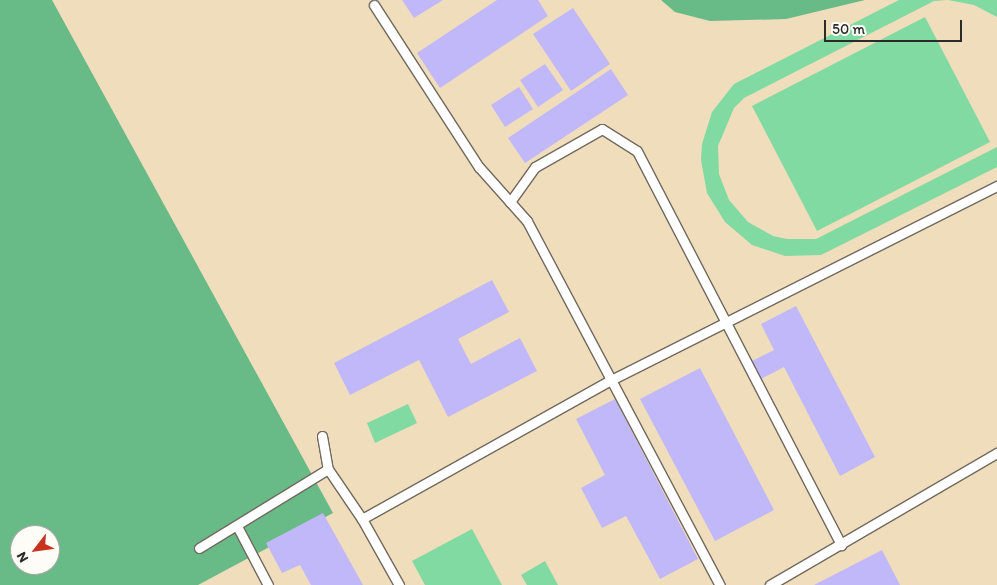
<!DOCTYPE html>
<style>
body{margin:0}
#map{position:relative;width:997px;height:585px;overflow:hidden;background:#f0ddbc;font-family:Itim,sans-serif}
div>[style]{position:absolute}
.green>*{inset:0;background:#80daa1}
.forest>*{inset:0;background:#68ba87}
.building>*{inset:0;background:#c1b8fa}
.roads{filter:drop-shadow(1px 0 #70695e) drop-shadow(-1px 0 #70695e) drop-shadow(0 1px #70695e) drop-shadow(0 -1px #70695e)}
.service>*{height:9px;margin:-4.5px;padding:0 4.5px;transform-origin:4.5px;border-radius:4.5px;background:#fff}
span{translate:-50% -50%;white-space:nowrap;text-align:center;line-height:1.15;-webkit-text-stroke:4px #fdfcf7;paint-order:stroke}
.north{position:absolute;left:10px;top:525px;width:50px;height:50px;box-sizing:border-box;background:#fdfcf7;border:1px solid #a9a8a5;border-radius:50%;rotate:240deg;font-size:14px;font-weight:700;line-height:20px;text-align:center;color:#2b2b2b}
.north::after{content:'';display:block;margin:auto;width:18px;height:22px;background:#c8321e;clip-path:polygon(50% 0,100% 100%,50% 72%,0 100%)}
.scale{position:absolute;left:824px;top:20px;width:138px;height:22px;box-sizing:border-box;border:2px solid #2b2b2b;border-top:0;padding-left:6px;font-size:15px;line-height:18px;white-space:nowrap;color:#2b2b2b;-webkit-text-stroke:4px #fdfcf7;paint-order:stroke}
</style>
<div id="map">
<div class="green">
<div style="clip-path:polygon(899px 0,947px 0,934px 1px,744px 98px,734px 108px,718px 146px,719px 174px,729px 200px,748px 222px,773px 236px,787px 239px,816px 239px,997px 147px,997px 167px,821px 255px,785px 256px,752px 245px,725px 222px,707px 193px,701px 160px,702px 144px,712px 112px,734px 84px)"></div>
<div style="clip-path:polygon(948px 0,997px 0,997px 17px,974px 5px)"></div>
<div style="clip-path:polygon(925px 17px,990px 142px,817px 231px,752px 106px)"></div>
<div style="clip-path:polygon(408px 404px,417px 423px,375px 443px,367px 423px)"></div>
<div style="clip-path:polygon(472px 529px,502px 585px,425px 585px,412px 561px)"></div>
<div style="clip-path:polygon(545px 561px,558px 585px,527px 585px,521px 575px)"></div>
</div>
<div class="forest">
<div style="clip-path:polygon(evenodd,0 0,52px 0,333px 513px,198px 585px,0 585px,0 0,20px 535px,50px 535px,50px 565px,20px 565px,20px 535px)"></div>
<div style="clip-path:polygon(661px 0,865px 0,786px 19px,710px 21px,675px 12px)"></div>
</div>
<div class="building">
<div style="clip-path:polygon(402px 0,443px 0,414px 18px)"></div>
<div style="clip-path:polygon(497px 0,538px 0,548px 16px,440px 88px,417px 53px)"></div>
<div style="clip-path:polygon(573px 8px,610px 64px,571px 91px,533px 34px)"></div>
<div style="clip-path:polygon(545px 64px,563px 90px,538px 107px,520px 80px)"></div>
<div style="clip-path:polygon(611px 69px,628px 95px,525px 163px,508px 138px)"></div>
<div style="clip-path:polygon(519px 87px,533px 109px,505px 127px,491px 105px)"></div>
<div style="clip-path:polygon(492px 280px,509px 312px,458px 339px,471px 364px,520px 338px,537px 371px,448px 417px,419px 360px,350px 395px,334px 363px)"></div>
<div style="clip-path:polygon(796px 306px,875px 457px,840px 476px,784px 367px,759px 380px,750px 362px,774px 350px,761px 324px)"></div>
<div style="clip-path:polygon(700px 368px,774px 510px,715px 541px,640px 399px)"></div>
<div style="clip-path:polygon(615px 399px,698px 559px,660px 579px,626px 516px,602px 528px,581px 488px,605px 475px,576px 419px)"></div>
<div style="clip-path:polygon(323px 513px,363px 585px,311px 585px,300px 565px,282px 573px,266px 543px)"></div>
<div style="clip-path:polygon(882px 550px,900px 585px,814px 585px)"></div>
</div>
<div class="roads">
<div class="service">
<div style="left:374px;top:5px;width:193px;rotate:57.1deg"></div>
<div style="left:479px;top:167px;width:72px;rotate:48.4deg"></div>
<div style="left:527px;top:221px;width:412px;rotate:62.1deg"></div>
<div style="left:510px;top:202px;width:43px;rotate:-54.5deg"></div>
<div style="left:535px;top:167px;width:77px;rotate:-29.6deg"></div>
<div style="left:602px;top:129px;width:41px;rotate:32.2deg"></div>
<div style="left:637px;top:151px;width:444px;rotate:62.6deg"></div>
<div style="left:322px;top:436px;width:34px;rotate:80deg"></div>
<div style="left:328px;top:469px;width:60px;rotate:55.8deg"></div>
<div style="left:362px;top:519px;width:76px;rotate:60.7deg"></div>
<div style="left:362px;top:519px;width:287px;rotate:-29.2deg"></div>
<div style="left:613px;top:379px;width:430px;rotate:-26.7deg"></div>
<div style="left:237px;top:526px;width:67px;rotate:62.3deg"></div>
<div style="left:199px;top:548px;width:151px;rotate:-31.5deg"></div>
<div style="left:770px;top:585px;width:263px;rotate:-30.2deg"></div>
</div>
</div>
<div class="north">N</div>
<div class="scale">50 m</div>
</div>
